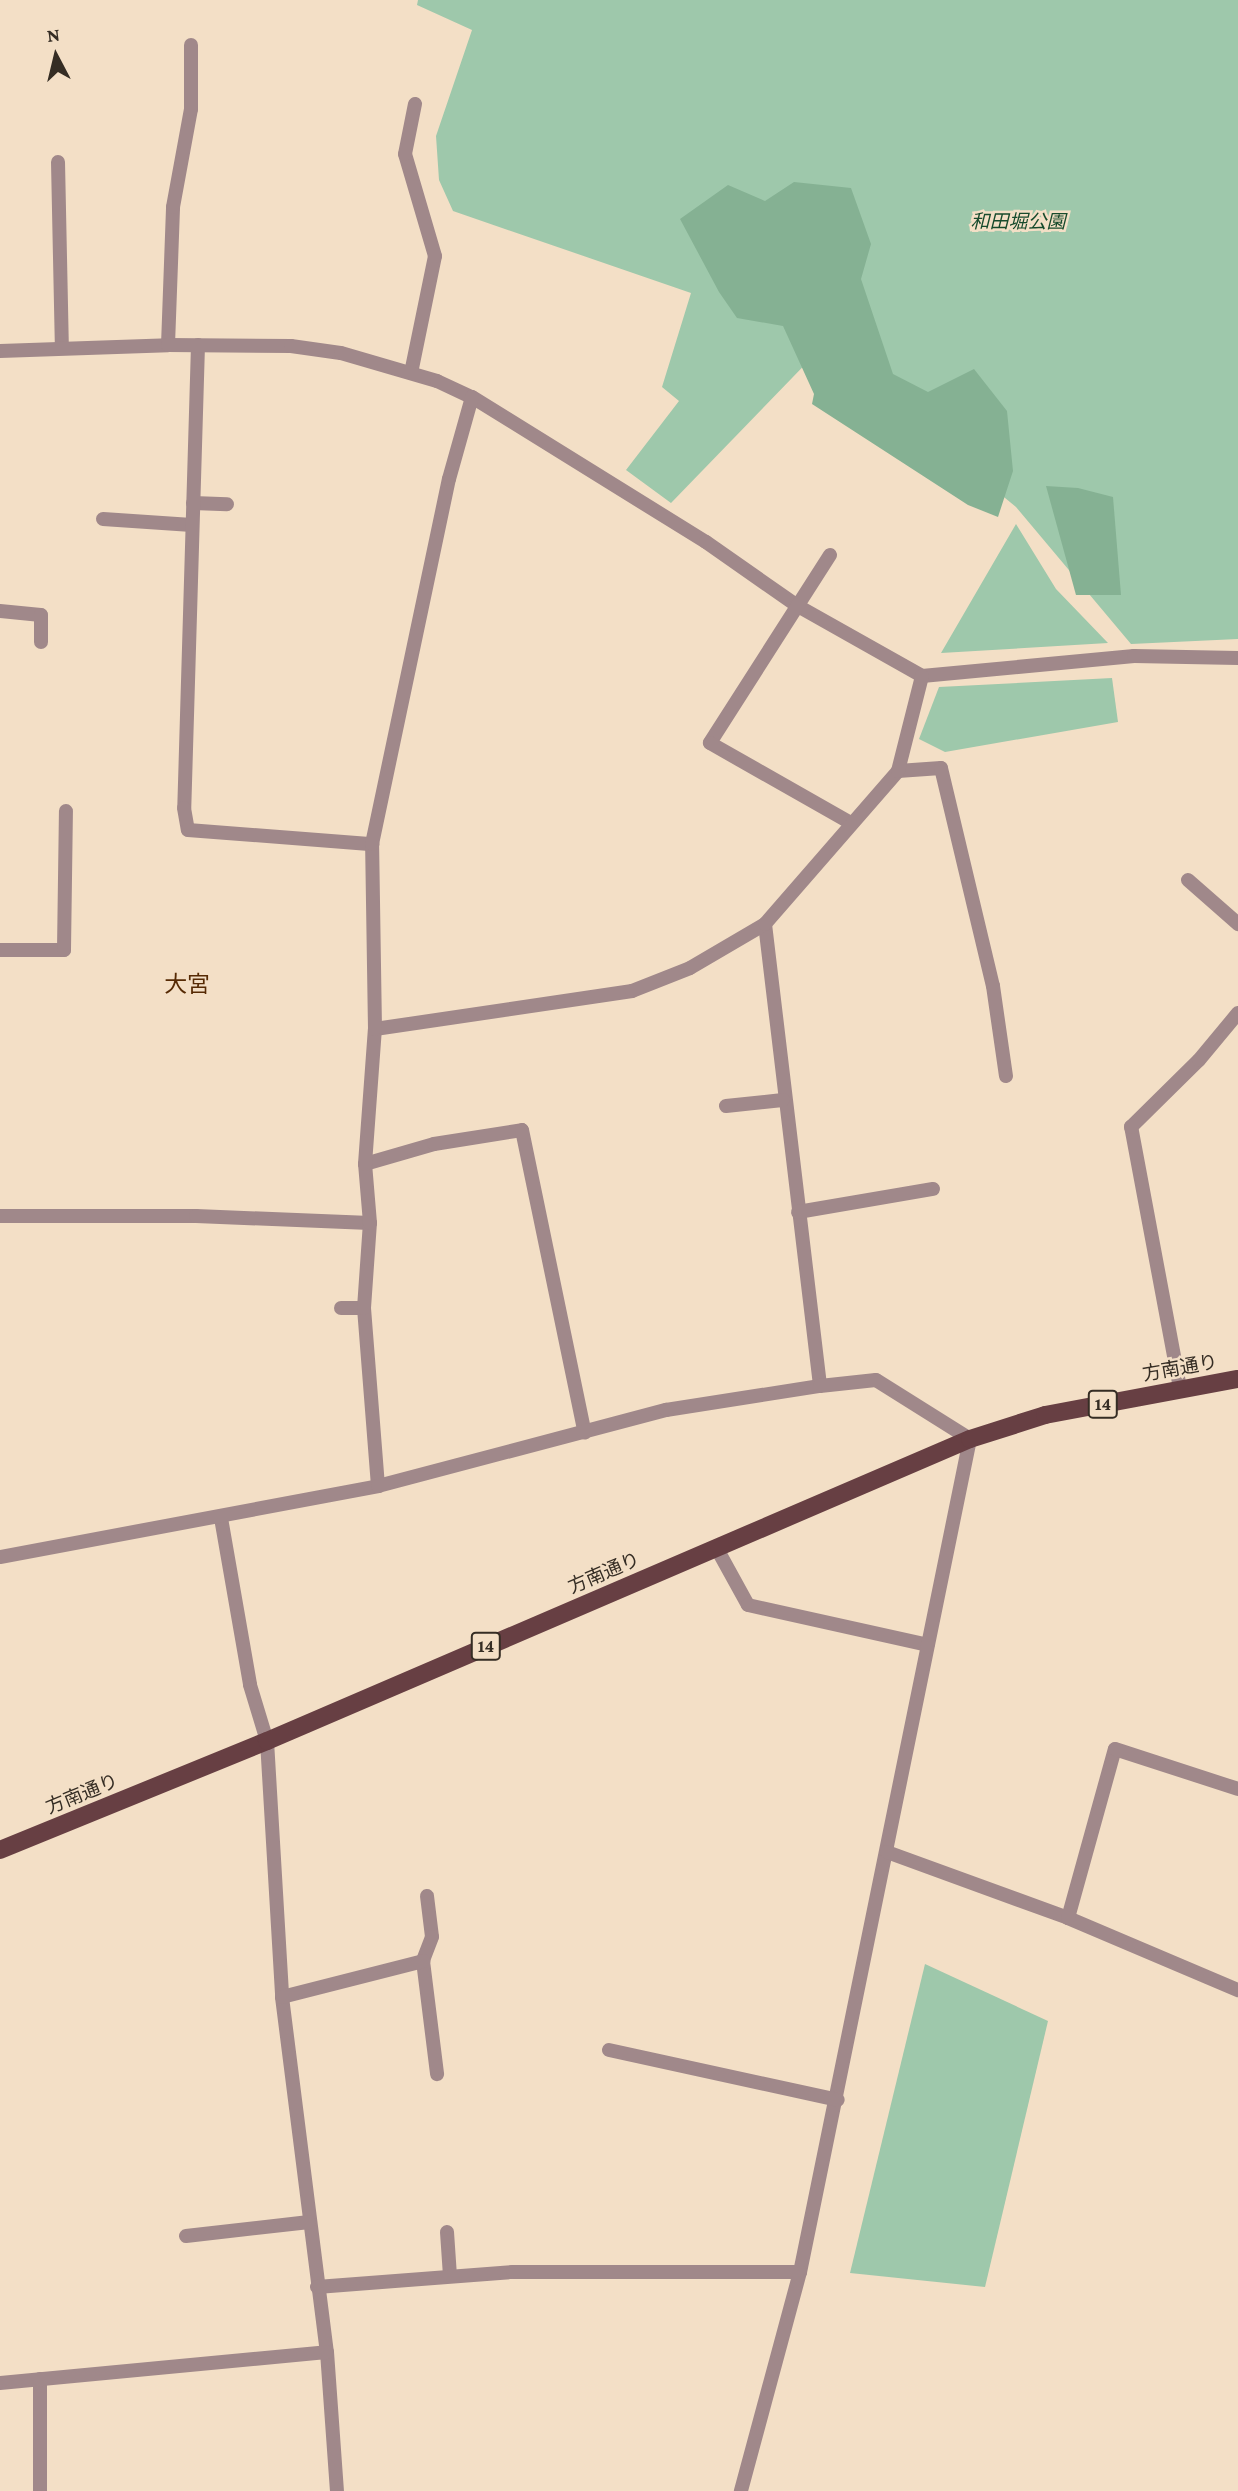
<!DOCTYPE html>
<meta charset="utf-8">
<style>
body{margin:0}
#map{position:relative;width:1238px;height:2491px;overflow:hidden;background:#f3dfc6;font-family:"Crimson Pro","Noto Sans JP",serif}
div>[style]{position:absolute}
.green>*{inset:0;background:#9ec8ab}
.forest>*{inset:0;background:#85b193}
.lane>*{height:14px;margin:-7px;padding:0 7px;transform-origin:7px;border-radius:7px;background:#a0888a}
.street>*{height:14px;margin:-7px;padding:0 7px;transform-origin:7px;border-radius:7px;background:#a0888a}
.primary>*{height:18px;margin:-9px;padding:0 9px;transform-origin:9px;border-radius:9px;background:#673f43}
span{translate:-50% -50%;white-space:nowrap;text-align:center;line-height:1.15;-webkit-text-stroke:5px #f3dfc6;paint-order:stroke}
.shield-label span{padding:2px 5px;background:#f3dfc6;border:2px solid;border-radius:5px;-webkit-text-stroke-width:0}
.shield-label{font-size:18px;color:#352d24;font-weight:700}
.park-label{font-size:19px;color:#174b2d;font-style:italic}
.street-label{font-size:19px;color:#352d24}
.quarter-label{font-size:23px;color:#562a04}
.north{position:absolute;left:21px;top:21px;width:70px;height:70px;-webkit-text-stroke:5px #f3dfc6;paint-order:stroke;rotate:353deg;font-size:19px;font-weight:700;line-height:28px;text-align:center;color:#352d24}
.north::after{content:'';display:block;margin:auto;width:24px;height:32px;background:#352d24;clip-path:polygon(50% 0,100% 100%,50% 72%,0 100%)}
</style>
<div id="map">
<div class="green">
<div style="clip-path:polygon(418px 0,1238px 0,1238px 639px,1131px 644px,1016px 507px,822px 347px,671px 503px,626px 470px,679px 401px,662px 387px,691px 293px,453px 211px,439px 180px,436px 136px,472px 30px,417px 5px)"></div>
<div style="clip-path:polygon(1016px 524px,1056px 589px,1108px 643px,941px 653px)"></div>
<div style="clip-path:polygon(1112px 678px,1118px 722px,945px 752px,919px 739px,939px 687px)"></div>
<div style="clip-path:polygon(925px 1964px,1048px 2021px,985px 2287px,850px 2273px)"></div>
</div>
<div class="forest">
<div style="clip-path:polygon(794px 182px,851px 188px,871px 244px,861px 279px,893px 374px,928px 392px,974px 369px,1007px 411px,1013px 471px,998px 517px,968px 505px,812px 404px,814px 394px,783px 326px,737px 318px,719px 292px,680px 219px,728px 185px,765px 201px)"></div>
<div style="clip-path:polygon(1046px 486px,1078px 488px,1113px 497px,1121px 595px,1076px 595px)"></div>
</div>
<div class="lane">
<div style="left:58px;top:162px;width:186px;rotate:88.8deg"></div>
<div style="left:168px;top:345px;width:138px;rotate:-87.9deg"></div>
<div style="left:173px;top:207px;width:100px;rotate:-79.6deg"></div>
<div style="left:191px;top:109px;width:64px;rotate:-90deg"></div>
<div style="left:411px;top:373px;width:119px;rotate:-78.4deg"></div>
<div style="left:435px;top:256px;width:106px;rotate:-106.4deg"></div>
<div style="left:405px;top:154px;width:51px;rotate:-78.7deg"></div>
<div style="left:193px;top:503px;width:34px;rotate:2deg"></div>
<div style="left:103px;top:519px;width:89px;rotate:3.9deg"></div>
<div style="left:0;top:611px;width:41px;rotate:5.6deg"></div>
<div style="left:41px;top:615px;width:27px;rotate:90deg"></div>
<div style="left:0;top:950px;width:64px"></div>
<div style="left:64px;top:950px;width:139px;rotate:-89.2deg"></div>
</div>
<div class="street">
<div style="left:198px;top:345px;width:463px;rotate:91.7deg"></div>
<div style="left:184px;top:808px;width:22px;rotate:80deg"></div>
<div style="left:188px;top:830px;width:185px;rotate:4.4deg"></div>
<div style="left:0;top:351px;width:168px;rotate:-2deg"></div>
<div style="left:168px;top:345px;width:123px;rotate:0.5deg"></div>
<div style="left:291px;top:346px;width:50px;rotate:8deg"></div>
<div style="left:341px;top:353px;width:100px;rotate:16.3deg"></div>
<div style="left:437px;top:381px;width:38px;rotate:25deg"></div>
<div style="left:472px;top:397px;width:275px;rotate:31.8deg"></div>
<div style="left:706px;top:542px;width:110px;rotate:35deg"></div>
<div style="left:796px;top:605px;width:145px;rotate:29.4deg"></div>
<div style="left:922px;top:676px;width:213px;rotate:-5.4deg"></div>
<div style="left:1134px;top:656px;width:104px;rotate:1.1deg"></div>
<div style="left:830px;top:555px;width:223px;rotate:122.6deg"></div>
<div style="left:710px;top:743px;width:162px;rotate:29.6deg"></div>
<div style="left:898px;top:771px;width:43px;rotate:-4deg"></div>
<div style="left:941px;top:768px;width:224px;rotate:76.6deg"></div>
<div style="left:993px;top:986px;width:91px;rotate:81.8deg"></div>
<div style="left:1188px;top:880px;width:67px;rotate:41.3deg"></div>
<div style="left:765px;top:924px;width:465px;rotate:83.2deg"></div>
<div style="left:375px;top:1029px;width:260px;rotate:-8.4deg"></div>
<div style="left:632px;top:991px;width:62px;rotate:-21.6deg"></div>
<div style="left:690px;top:968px;width:87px;rotate:-30.4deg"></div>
<div style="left:765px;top:924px;width:203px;rotate:-49deg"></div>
<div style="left:898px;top:771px;width:98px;rotate:-75.8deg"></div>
<div style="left:726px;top:1106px;width:57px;rotate:-6deg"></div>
<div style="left:365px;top:1164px;width:72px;rotate:-16.2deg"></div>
<div style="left:434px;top:1144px;width:89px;rotate:-9deg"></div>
<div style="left:522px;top:1130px;width:309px;rotate:78.3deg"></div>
<div style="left:798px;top:1212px;width:137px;rotate:-9.7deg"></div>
<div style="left:0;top:1216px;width:196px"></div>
<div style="left:196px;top:1216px;width:174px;rotate:2.3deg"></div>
<div style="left:341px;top:1308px;width:23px"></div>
<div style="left:1180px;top:1388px;width:266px;rotate:-100.6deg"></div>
<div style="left:1131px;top:1127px;width:95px;rotate:-44.6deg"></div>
<div style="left:1199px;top:1060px;width:61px;rotate:-50.3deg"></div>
<div style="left:378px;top:1486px;width:179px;rotate:-94.5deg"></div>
<div style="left:364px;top:1308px;width:85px;rotate:-86deg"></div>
<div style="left:370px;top:1223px;width:59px;rotate:-94.8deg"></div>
<div style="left:365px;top:1164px;width:135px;rotate:-85.8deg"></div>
<div style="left:375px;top:1029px;width:185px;rotate:-90.9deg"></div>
<div style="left:372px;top:844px;width:373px;rotate:-78.1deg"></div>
<div style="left:449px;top:479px;width:85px;rotate:-74.3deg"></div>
<div style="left:221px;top:1518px;width:169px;rotate:80.1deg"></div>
<div style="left:250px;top:1685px;width:59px;rotate:73.1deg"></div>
<div style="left:267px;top:1741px;width:256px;rotate:86.6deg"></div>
<div style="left:282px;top:1997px;width:358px;rotate:82.8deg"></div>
<div style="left:327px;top:2352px;width:139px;rotate:85.9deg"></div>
<div style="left:716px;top:1547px;width:66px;rotate:61.1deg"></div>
<div style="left:748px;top:1605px;width:184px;rotate:12.5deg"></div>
<div style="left:0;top:1557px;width:385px;rotate:-10.6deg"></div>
<div style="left:378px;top:1486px;width:298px;rotate:-14.8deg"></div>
<div style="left:666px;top:1410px;width:156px;rotate:-8.9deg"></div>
<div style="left:820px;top:1386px;width:56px;rotate:-6.1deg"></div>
<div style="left:876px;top:1380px;width:111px;rotate:32.1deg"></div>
<div style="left:970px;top:1439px;width:850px;rotate:101.53deg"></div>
<div style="left:800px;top:2272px;width:227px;rotate:105.1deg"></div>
<div style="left:887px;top:1852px;width:193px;rotate:20deg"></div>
<div style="left:1068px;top:1918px;width:185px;rotate:23deg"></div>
<div style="left:427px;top:1896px;width:41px;rotate:83deg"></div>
<div style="left:432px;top:1937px;width:26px;rotate:111deg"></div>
<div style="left:423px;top:1961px;width:114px;rotate:82.9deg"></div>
<div style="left:1068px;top:1918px;width:175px;rotate:-74.5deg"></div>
<div style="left:1115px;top:1749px;width:129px;rotate:18deg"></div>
<div style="left:282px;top:1997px;width:146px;rotate:-14.3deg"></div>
<div style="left:609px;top:2050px;width:234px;rotate:12.3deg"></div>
<div style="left:447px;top:2232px;width:44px;rotate:86.1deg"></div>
<div style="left:186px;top:2236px;width:124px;rotate:-6.5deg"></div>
<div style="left:317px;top:2287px;width:197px;rotate:-4.4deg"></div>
<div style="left:513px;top:2272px;width:287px"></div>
<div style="left:40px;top:2379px;width:112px;rotate:90deg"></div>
<div style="left:0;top:2383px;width:328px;rotate:-5.4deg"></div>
</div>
<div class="primary">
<div style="left:0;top:1850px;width:288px;rotate:-22.2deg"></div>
<div style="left:267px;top:1741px;width:765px;rotate:-23.25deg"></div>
<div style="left:970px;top:1439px;width:79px;rotate:-17.7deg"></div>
<div style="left:1045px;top:1415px;width:196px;rotate:-10.6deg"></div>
</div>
<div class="shield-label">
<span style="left:1103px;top:1404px">14</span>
<span style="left:486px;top:1646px">14</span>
</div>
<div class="park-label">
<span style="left:1018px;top:222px">和田堀公園</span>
</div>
<div class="street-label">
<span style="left:1180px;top:1368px;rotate:-10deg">方南通り</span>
<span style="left:604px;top:1573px;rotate:-23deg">方南通り</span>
<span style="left:82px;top:1794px;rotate:-22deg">方南通り</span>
</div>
<div class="quarter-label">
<span style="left:187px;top:984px">大宮</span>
</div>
<div class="north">N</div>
</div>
